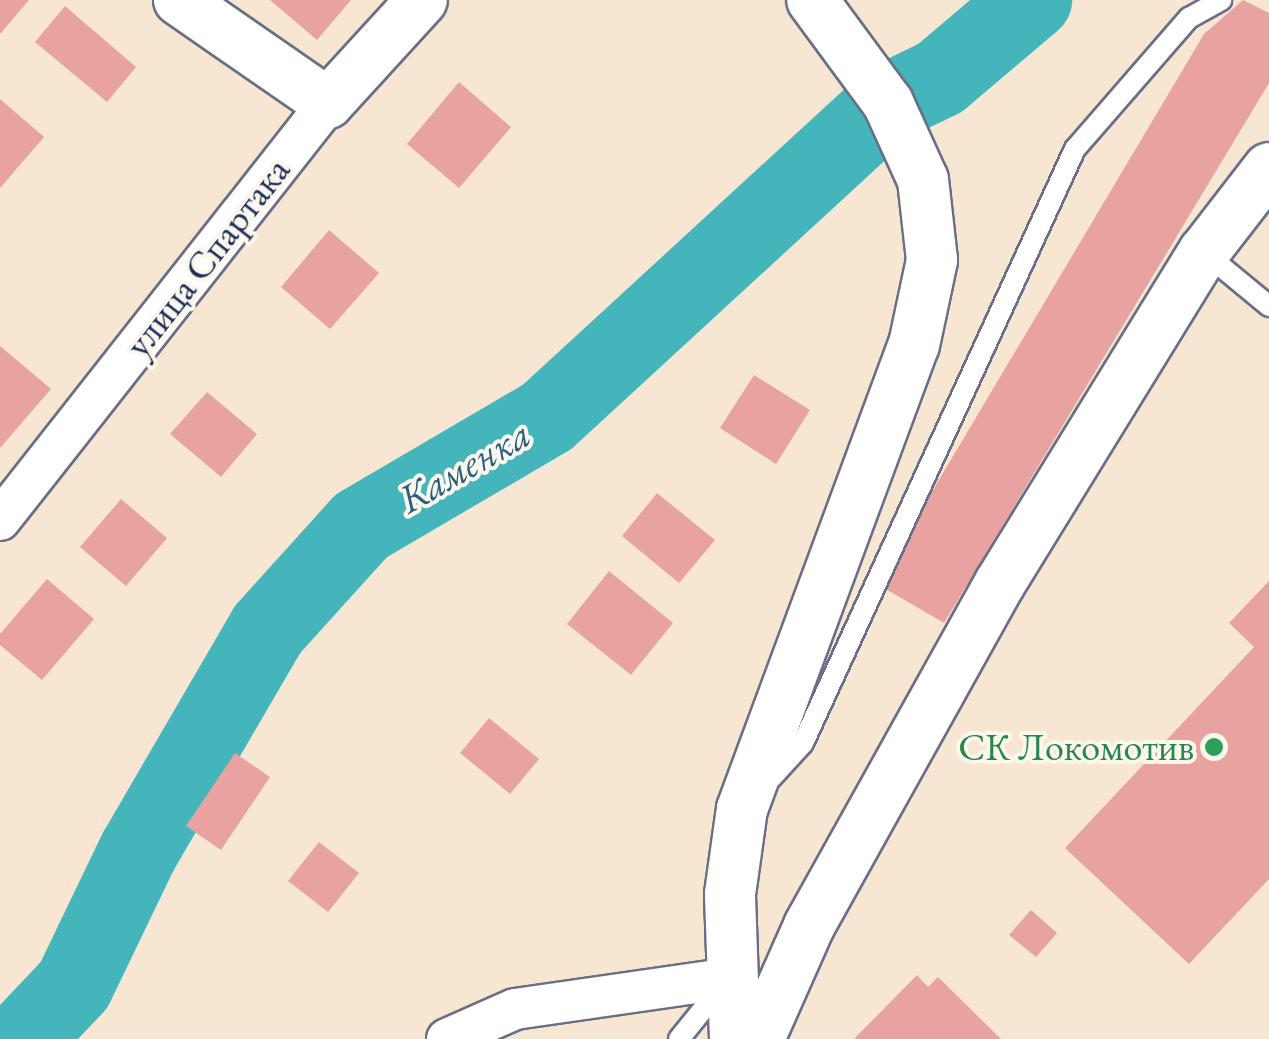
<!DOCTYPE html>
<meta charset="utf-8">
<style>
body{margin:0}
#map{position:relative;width:1269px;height:1039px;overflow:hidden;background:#f7e7d2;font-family:"EB Garamond",serif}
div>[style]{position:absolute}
.river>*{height:80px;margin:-40px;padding:0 40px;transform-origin:40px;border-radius:40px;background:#45b5bc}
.building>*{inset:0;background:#e8a3a0}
.roads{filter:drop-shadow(2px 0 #686f87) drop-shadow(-2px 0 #686f87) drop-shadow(0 2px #686f87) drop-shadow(0 -2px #686f87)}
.service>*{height:20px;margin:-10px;padding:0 10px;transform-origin:10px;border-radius:10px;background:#fff}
.minor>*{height:40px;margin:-20px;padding:0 20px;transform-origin:20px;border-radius:20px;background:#fff}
.tertiary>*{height:50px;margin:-25px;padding:0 25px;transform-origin:25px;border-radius:25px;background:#fff}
.dots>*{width:28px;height:28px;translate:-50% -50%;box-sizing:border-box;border:5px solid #fbf7ec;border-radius:50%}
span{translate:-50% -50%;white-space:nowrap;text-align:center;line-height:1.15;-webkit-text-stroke:8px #fbf7ec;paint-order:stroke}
.street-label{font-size:38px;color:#1b2f5e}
.leisure-label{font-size:38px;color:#27864d}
.right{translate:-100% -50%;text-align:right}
.water-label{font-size:40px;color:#2a5e7f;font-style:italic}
</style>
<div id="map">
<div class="river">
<div style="left:23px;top:1039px;width:74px;rotate:-46.6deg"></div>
<div style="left:74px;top:985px;width:148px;rotate:-64.3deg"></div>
<div style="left:138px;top:852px;width:258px;rotate:-59.8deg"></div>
<div style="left:268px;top:629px;width:139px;rotate:-47.9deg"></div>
<div style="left:361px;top:526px;width:216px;rotate:-30.4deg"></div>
<div style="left:547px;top:417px;width:464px;rotate:-42.6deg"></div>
<div style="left:888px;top:103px;width:58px;rotate:-25.7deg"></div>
<div style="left:940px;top:78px;width:121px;rotate:-40.3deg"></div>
</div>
<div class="building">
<div style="clip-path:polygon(0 0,29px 0,0 34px)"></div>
<div style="clip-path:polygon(270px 0,351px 0,317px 40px)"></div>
<div style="clip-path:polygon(1243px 0,1269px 13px,1269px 83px,944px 623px,877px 584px,1204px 34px)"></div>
<div style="clip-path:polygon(65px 6px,136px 67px,107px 102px,35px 42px)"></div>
<div style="clip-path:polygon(459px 82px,511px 127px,459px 188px,407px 144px)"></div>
<div style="clip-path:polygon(0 99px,44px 137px,0 188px)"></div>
<div style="clip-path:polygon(329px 230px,379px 273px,330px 329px,281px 287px)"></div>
<div style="clip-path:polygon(0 346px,51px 389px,0 448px)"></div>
<div style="clip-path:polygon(754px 375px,810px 410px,776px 464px,720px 428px)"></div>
<div style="clip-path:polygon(207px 392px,257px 434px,221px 477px,170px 434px)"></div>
<div style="clip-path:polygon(657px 493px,715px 540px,679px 583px,622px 536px)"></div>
<div style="clip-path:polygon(121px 499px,167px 538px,126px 586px,80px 547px)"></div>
<div style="clip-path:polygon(609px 571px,673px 623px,631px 675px,567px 624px)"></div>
<div style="clip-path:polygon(47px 579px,94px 619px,42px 680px,0 645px,0 634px)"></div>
<div style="clip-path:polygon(1269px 581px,1269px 879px,1189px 964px,1065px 848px,1254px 647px,1229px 623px)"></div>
<div style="clip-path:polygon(489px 718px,539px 759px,510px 794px,460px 753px)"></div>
<div style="clip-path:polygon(235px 753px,270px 777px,221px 850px,186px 826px)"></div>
<div style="clip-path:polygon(319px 842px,359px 873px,328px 912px,288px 881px)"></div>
<div style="clip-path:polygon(1031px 910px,1057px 933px,1036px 957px,1009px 935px)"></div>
<div style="clip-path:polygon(917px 975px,928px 987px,938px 977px,1001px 1039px,854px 1039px)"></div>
</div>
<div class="roads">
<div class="service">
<div style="left:1206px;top:254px;width:82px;rotate:39.5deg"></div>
<div style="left:771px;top:778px;width:47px;rotate:-47.6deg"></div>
<div style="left:803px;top:743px;width:653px;rotate:-65.4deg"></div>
<div style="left:1075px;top:149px;width:174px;rotate:-49deg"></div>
<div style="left:1189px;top:18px;width:37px;rotate:-29deg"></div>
<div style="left:679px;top:1039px;width:73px;rotate:-51.1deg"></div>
</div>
<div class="minor">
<div style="left:0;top:520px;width:531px;rotate:-51.81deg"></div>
<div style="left:447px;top:1039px;width:74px;rotate:-23.8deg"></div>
<div style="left:515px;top:1009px;width:216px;rotate:-8.2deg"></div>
</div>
<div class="tertiary">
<div style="left:179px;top:0;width:181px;rotate:34.7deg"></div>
<div style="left:328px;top:103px;width:139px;rotate:-47.6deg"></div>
<div style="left:735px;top:1039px;width:145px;rotate:-92deg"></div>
<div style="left:730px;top:894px;width:86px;rotate:-82deg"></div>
<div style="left:742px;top:809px;width:495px;rotate:-69.7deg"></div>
<div style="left:914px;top:345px;width:87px;rotate:-78deg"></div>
<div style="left:932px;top:260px;width:81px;rotate:-96.4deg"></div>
<div style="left:923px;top:180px;width:85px;rotate:-114.4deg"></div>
<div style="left:888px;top:103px;width:128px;rotate:-126.4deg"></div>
<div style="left:759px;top:1039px;width:124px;rotate:-66.1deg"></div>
<div style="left:809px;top:926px;width:393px;rotate:-60.9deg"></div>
<div style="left:1000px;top:583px;width:389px;rotate:-58.4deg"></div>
<div style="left:1204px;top:252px;width:106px;rotate:-52.3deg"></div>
</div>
</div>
<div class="dots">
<div style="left:1214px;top:747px;background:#2e9e5b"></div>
</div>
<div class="street-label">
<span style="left:207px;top:257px;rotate:-52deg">улица Спартака</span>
</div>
<div class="leisure-label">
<span class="right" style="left:1194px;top:747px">СК Локомотив</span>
</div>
<div class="water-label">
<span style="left:464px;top:466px;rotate:-30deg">Каменка</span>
</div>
</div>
